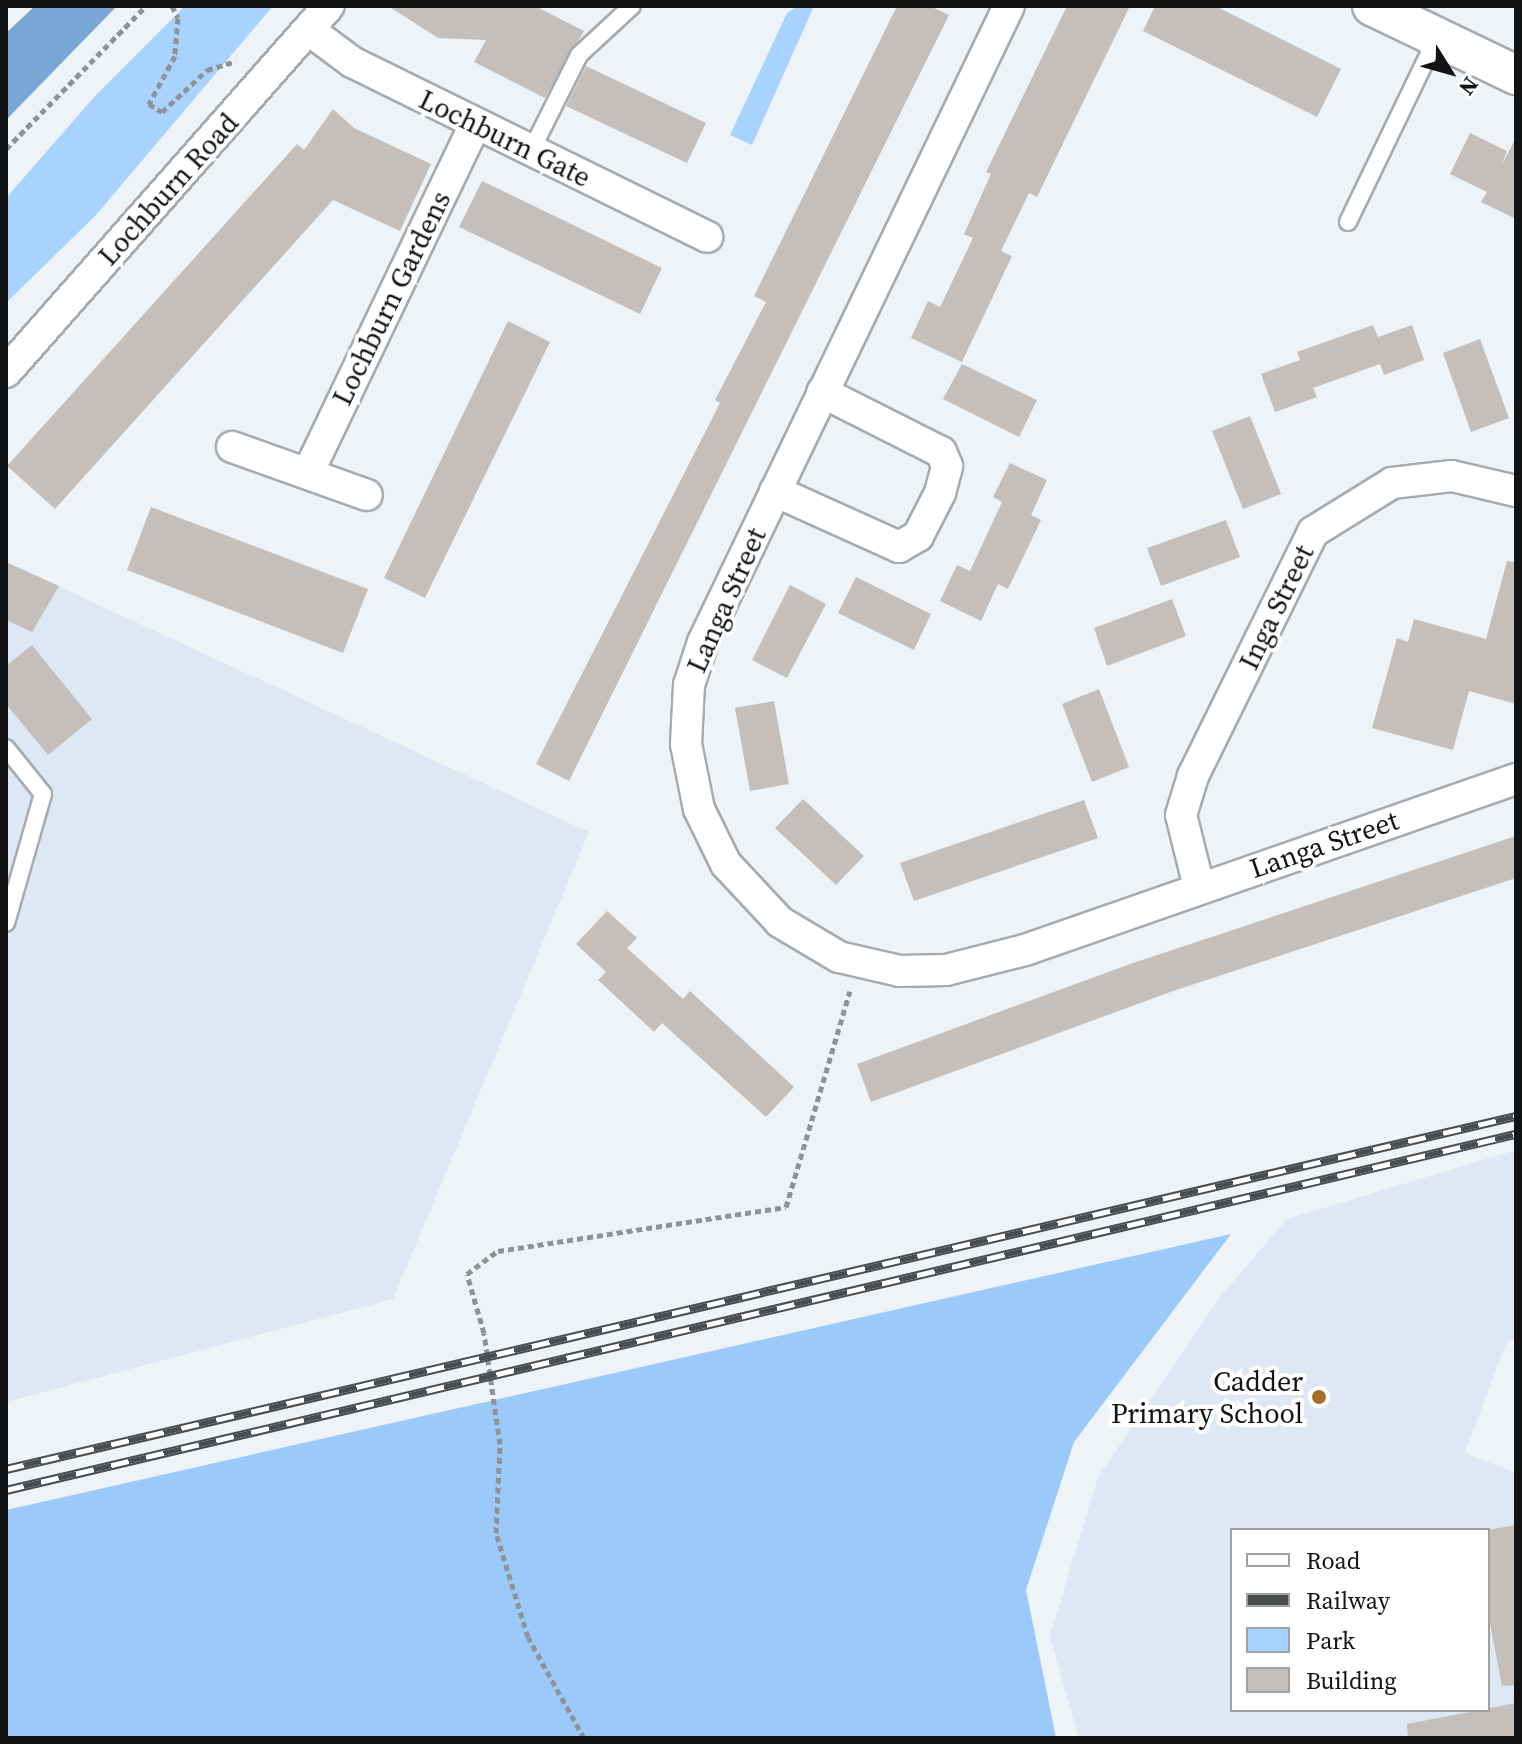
<!DOCTYPE html>
<style>
body{margin:0}
#map{position:relative;width:1522px;height:1744px;overflow:hidden;background:#eef3f8;font-family:"Source Serif 4",serif}
div>[style]{position:absolute}
.built>*{inset:0;background:#dee8f4}
.green>*{inset:0;background:#a9d3ff}
.forest>*{inset:0;background:#9ac9fa}
.water>*{inset:0;background:#78a6d5}
.building>*{inset:0;background:#c4bfba}
.path>*{height:5px;margin-top:-2.5px;transform-origin:0;background:repeating-linear-gradient(90deg,#8f9396 0 6px,transparent 0 10px)}
.roads{filter:drop-shadow(2px 0 #a6abb0) drop-shadow(-2px 0 #a6abb0) drop-shadow(0 2px #a6abb0) drop-shadow(0 -2px #a6abb0)}
.service>*{height:16px;margin:-8px;padding:0 8px;transform-origin:8px;border-radius:8px;background:#fff}
.minor>*{height:30px;margin:-15px;padding:0 15px;transform-origin:15px;border-radius:15px;background:#fff}
.tertiary>*{height:38px;margin:-19px;padding:0 19px;transform-origin:19px;border-radius:19px;background:#fff}
.rail>*{height:9px;margin-top:-4.5px;transform-origin:0;background:repeating-linear-gradient(90deg,#fff 0 18px,#4a4d4f 0 36px);box-sizing:border-box;border-block:2px solid #4a4d4f}
.dots>*{width:22px;height:22px;translate:-50% -50%;box-sizing:border-box;border:4px solid #fff;border-radius:50%}
span{translate:-50% -50%;white-space:nowrap;text-align:center;line-height:1.15;-webkit-text-stroke:8px #fff;paint-order:stroke}
.street-label{font-size:28px;color:#111314}
.poi-label{font-size:28px;color:#111314}
.right{translate:-100% -50%;text-align:right}
.frame{position:absolute;inset:0;border:8px solid #111314;pointer-events:none}
.legend{position:absolute;left:1230px;top:1528px;width:260px;height:184px;box-sizing:border-box;background:#fff;border:2px solid #a0a1a1;margin:0;padding:10px 14px;list-style:none;font-size:24px;color:#111314}
.legend li{display:flex;align-items:center;gap:16px;height:40px}
.legend b{width:40px;border:2px solid #a0a1a1}
.north{position:absolute;left:1410px;top:32px;width:80px;height:80px;-webkit-text-stroke:6px #fff;paint-order:stroke;rotate:127deg;font-size:22px;font-weight:700;line-height:32px;text-align:center;color:#111314}
.north::after{content:'';display:block;margin:auto;width:28px;height:36px;background:#111314;clip-path:polygon(50% 0,100% 100%,50% 72%,0 100%)}
</style>
<div id="map">
<div class="built">
<div style="clip-path:polygon(6px 562px,589px 832px,393px 1299px,6px 1402px)"></div>
<div style="clip-path:polygon(evenodd,1516px 1150px,1516px 1339px,1507px 1341px,1465px 1453px,1516px 1473px,1516px 1738px,1079px 1738px,1050px 1636px,1098px 1477px,1220px 1297px,1287px 1219px,1516px 1150px,1232px 1530px,1488px 1530px,1488px 1710px,1232px 1710px,1232px 1530px)"></div>
</div>
<div class="green">
<div style="clip-path:polygon(185px 6px,273px 6px,96px 215px,6px 303px,6px 198px,96px 95px)"></div>
<div style="clip-path:polygon(798px 6px,814px 6px,752px 145px,730px 135px,787px 13px)"></div>
</div>
<div class="forest">
<div style="clip-path:polygon(1231px 1234px,1074px 1442px,1026px 1590px,1056px 1738px,6px 1738px,6px 1510px)"></div>
</div>
<div class="water">
<div style="clip-path:polygon(35px 6px,117px 6px,6px 120px,6px 33px)"></div>
</div>
<div class="building">
<div style="clip-path:polygon(388px 6px,535px 6px,584px 31px,545px 98px,474px 62px,486px 40px,438px 38px)"></div>
<div style="clip-path:polygon(897px 6px,930px 6px,949px 15px,569px 781px,536px 764px,720px 403px,715px 400px,766px 302px,754px 296px)"></div>
<div style="clip-path:polygon(1067px 6px,1130px 6px,1037px 197px,1029px 193px,1001px 251px,1012px 256px,962px 362px,911px 338px,928px 301px,940px 307px,973px 238px,964px 234px,991px 174px,986px 172px)"></div>
<div style="clip-path:polygon(1155px 6px,1215px 6px,1341px 69px,1317px 117px,1143px 31px)"></div>
<div style="clip-path:polygon(586px 66px,706px 123px,687px 163px,566px 106px)"></div>
<div style="clip-path:polygon(333px 109px,354px 128px,431px 164px,400px 231px,333px 200px,55px 509px,7px 466px,297px 144px,304px 150px)"></div>
<div style="clip-path:polygon(1470px 133px,1507px 151px,1502px 164px,1516px 138px,1516px 219px,1481px 202px,1487px 192px,1450px 174px)"></div>
<div style="clip-path:polygon(482px 181px,662px 268px,640px 314px,459px 227px)"></div>
<div style="clip-path:polygon(508px 321px,550px 342px,425px 598px,384px 578px)"></div>
<div style="clip-path:polygon(1373px 325px,1378px 337px,1412px 325px,1424px 360px,1384px 375px,1380px 364px,1313px 388px,1317px 397px,1275px 412px,1261px 374px,1300px 360px,1297px 352px)"></div>
<div style="clip-path:polygon(1480px 339px,1509px 418px,1471px 432px,1443px 353px)"></div>
<div style="clip-path:polygon(962px 364px,1037px 400px,1019px 437px,943px 399px)"></div>
<div style="clip-path:polygon(1250px 416px,1281px 494px,1243px 509px,1212px 431px)"></div>
<div style="clip-path:polygon(1010px 463px,1047px 480px,1031px 515px,1041px 520px,1008px 589px,998px 584px,981px 621px,940px 601px,957px 565px,970px 571px,1002px 502px,993px 497px)"></div>
<div style="clip-path:polygon(151px 507px,368px 589px,343px 653px,127px 570px)"></div>
<div style="clip-path:polygon(1226px 520px,1240px 557px,1161px 586px,1147px 548px)"></div>
<div style="clip-path:polygon(1507px 561px,1516px 562px,1516px 704px,1469px 691px,1453px 750px,1372px 728px,1397px 638px,1408px 642px,1414px 619px,1486px 639px)"></div>
<div style="clip-path:polygon(6px 562px,59px 586px,32px 632px,6px 620px)"></div>
<div style="clip-path:polygon(856px 577px,931px 614px,914px 650px,838px 613px)"></div>
<div style="clip-path:polygon(790px 585px,826px 604px,787px 678px,752px 660px)"></div>
<div style="clip-path:polygon(1172px 599px,1186px 636px,1107px 666px,1094px 628px)"></div>
<div style="clip-path:polygon(32px 645px,92px 719px,48px 755px,6px 704px,6px 666px)"></div>
<div style="clip-path:polygon(1099px 689px,1129px 767px,1092px 782px,1062px 704px)"></div>
<div style="clip-path:polygon(774px 701px,789px 784px,750px 791px,735px 708px)"></div>
<div style="clip-path:polygon(803px 799px,864px 856px,836px 885px,775px 828px)"></div>
<div style="clip-path:polygon(1084px 800px,1098px 838px,914px 901px,900px 863px)"></div>
<div style="clip-path:polygon(1516px 836px,1516px 878px,1173px 991px,871px 1102px,857px 1064px,1133px 963px)"></div>
<div style="clip-path:polygon(607px 911px,637px 938px,627px 948px,683px 999px,690px 991px,794px 1087px,766px 1117px,662px 1023px,654px 1032px,598px 980px,606px 972px,576px 944px)"></div>
<div style="clip-path:polygon(1516px 1525px,1516px 1685px,1502px 1686px,1488px 1613px,1488px 1530px)"></div>
<div style="clip-path:polygon(1516px 1703px,1516px 1738px,1408px 1738px,1407px 1724px)"></div>
</div>
<div class="path">
<div style="left:172px;top:6px;width:13px;rotate:63deg"></div>
<div style="left:178px;top:18px;width:38px;rotate:95deg"></div>
<div style="left:175px;top:56px;width:55px;rotate:118.4deg"></div>
<div style="left:149px;top:104px;width:15px;rotate:32deg"></div>
<div style="left:162px;top:112px;width:62px;rotate:-43deg"></div>
<div style="left:207px;top:70px;width:30px;rotate:-17deg"></div>
<div style="left:6px;top:149px;width:200px;rotate:-45.6deg"></div>
<div style="left:584px;top:1738px;width:115px;rotate:-119deg"></div>
<div style="left:528px;top:1637px;width:109px;rotate:-107.1deg"></div>
<div style="left:496px;top:1533px;width:89px;rotate:-87.4deg"></div>
<div style="left:500px;top:1444px;width:112px;rotate:-98.2deg"></div>
<div style="left:484px;top:1333px;width:61px;rotate:-106.1deg"></div>
<div style="left:467px;top:1274px;width:39px;rotate:-37deg"></div>
<div style="left:498px;top:1251px;width:291px;rotate:-8.7deg"></div>
<div style="left:786px;top:1207px;width:225px;rotate:-73.5deg"></div>
</div>
<div class="roads">
<div class="service">
<div style="left:531px;top:151px;width:107px;rotate:-63.4deg"></div>
<div style="left:579px;top:55px;width:72px;rotate:-42.8deg"></div>
<div style="left:1348px;top:222px;width:205px;rotate:-64.3deg"></div>
<div style="left:6px;top:748px;width:59px;rotate:51.2deg"></div>
<div style="left:43px;top:794px;width:134px;rotate:106deg"></div>
</div>
<div class="minor">
<div style="left:1009px;top:6px;width:706px;rotate:115.69deg"></div>
<div style="left:703px;top:642px;width:45px;rotate:108deg"></div>
<div style="left:689px;top:685px;width:59px;rotate:92.9deg"></div>
<div style="left:686px;top:744px;width:66px;rotate:78.7deg"></div>
<div style="left:699px;top:809px;width:61px;rotate:63.9deg"></div>
<div style="left:726px;top:864px;width:79px;rotate:47deg"></div>
<div style="left:780px;top:922px;width:69px;rotate:30.7deg"></div>
<div style="left:839px;top:957px;width:63px;rotate:12.9deg"></div>
<div style="left:900px;top:971px;width:46px;rotate:-1.2deg"></div>
<div style="left:946px;top:970px;width:81px;rotate:-14.2deg"></div>
<div style="left:1025px;top:950px;width:520px;rotate:-19.2deg"></div>
<div style="left:309px;top:30px;width:54px;rotate:36.7deg"></div>
<div style="left:352px;top:62px;width:396px;rotate:26.2deg"></div>
<div style="left:6px;top:372px;width:488px;rotate:-48.6deg"></div>
<div style="left:232px;top:447px;width:143px;rotate:19.6deg"></div>
<div style="left:308px;top:473px;width:387px;rotate:-64.4deg"></div>
<div style="left:775px;top:491px;width:136px;rotate:24.3deg"></div>
<div style="left:899px;top:547px;width:22px;rotate:-30deg"></div>
<div style="left:918px;top:536px;width:48px;rotate:-62.9deg"></div>
<div style="left:940px;top:493px;width:28px;rotate:-75deg"></div>
<div style="left:947px;top:466px;width:15px;rotate:-113deg"></div>
<div style="left:941px;top:452px;width:133px;rotate:-153.2deg"></div>
<div style="left:1199px;top:887px;width:74px;rotate:-104deg"></div>
<div style="left:1181px;top:815px;width:41px;rotate:-72.9deg"></div>
<div style="left:1193px;top:776px;width:272px;rotate:-63.8deg"></div>
<div style="left:1313px;top:532px;width:93px;rotate:-31.8deg"></div>
<div style="left:1392px;top:483px;width:60px;rotate:-6.7deg"></div>
<div style="left:1452px;top:476px;width:66px;rotate:13.2deg"></div>
</div>
<div class="tertiary">
<div style="left:1372px;top:6px;width:160px;rotate:25.6deg"></div>
</div>
</div>
<div class="rail">
<div style="left:6px;top:1469px;width:1551px;rotate:-13.16deg"></div>
<div style="left:6px;top:1490px;width:1551px;rotate:-13.27deg"></div>
</div>
<div class="dots">
<div style="left:1319px;top:1397px;background:#a56f29"></div>
</div>
<div class="street-label">
<span style="left:505px;top:138px;rotate:26deg">Lochburn Gate</span>
<span style="left:168px;top:189px;rotate:-48deg">Lochburn Road</span>
<span style="left:391px;top:298px;rotate:-64deg">Lochburn Gardens</span>
<span style="left:726px;top:600px;rotate:-66deg">Langa Street</span>
<span style="left:1276px;top:607px;rotate:-64deg">Inga Street</span>
<span style="left:1324px;top:844px;rotate:-19deg">Langa Street</span>
</div>
<div class="poi-label">
<span class="right" style="left:1303px;top:1397px">Cadder<br>Primary School</span>
</div>
<div class="frame"></div>
<ul class="legend">
<li><b style="height:10px;background:#fff"></b>Road</li>
<li><b style="height:10px;background:#4a4d4f"></b>Railway</li>
<li><b style="height:22px;background:#a9d3ff"></b>Park</li>
<li><b style="height:22px;background:#c4bfba"></b>Building</li>
</ul>
<div class="north">N</div>
</div>
